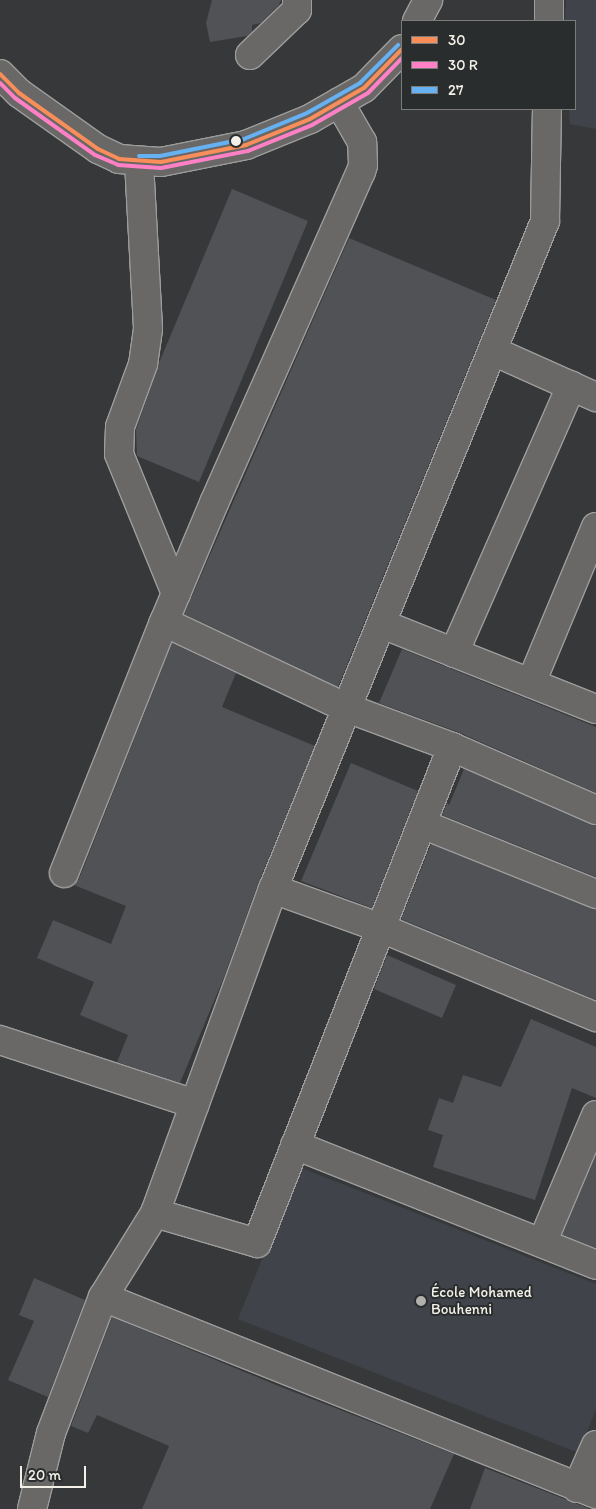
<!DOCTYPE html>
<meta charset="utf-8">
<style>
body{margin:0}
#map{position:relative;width:596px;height:1509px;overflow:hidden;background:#36383a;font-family:Itim,sans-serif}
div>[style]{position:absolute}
.built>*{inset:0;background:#40434a}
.building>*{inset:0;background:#505256}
.roads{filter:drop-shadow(1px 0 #9c9d9c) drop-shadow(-1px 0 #9c9d9c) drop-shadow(0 1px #9c9d9c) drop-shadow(0 -1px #9c9d9c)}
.minor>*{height:28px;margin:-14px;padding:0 14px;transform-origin:14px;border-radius:14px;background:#696866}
.bus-1>*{height:4px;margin:-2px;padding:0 2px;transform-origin:2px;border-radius:2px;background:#fa8e5a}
.bus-2>*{height:4px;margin:-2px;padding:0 2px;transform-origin:2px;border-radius:2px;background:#ff80c5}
.bus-3>*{height:4px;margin:-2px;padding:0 2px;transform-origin:2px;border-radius:2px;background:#66b1f2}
.dots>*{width:14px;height:14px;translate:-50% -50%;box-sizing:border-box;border:2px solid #2a2d2e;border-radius:50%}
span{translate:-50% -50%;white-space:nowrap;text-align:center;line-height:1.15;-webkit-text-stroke:4px #2a2d2e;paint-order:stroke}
.poi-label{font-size:15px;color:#f4f1e8}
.left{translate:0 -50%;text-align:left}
.legend{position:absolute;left:401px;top:20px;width:175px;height:90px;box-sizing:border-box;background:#2a2d2e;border:1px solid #7b7b78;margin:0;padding:6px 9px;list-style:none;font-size:15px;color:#f4f1e8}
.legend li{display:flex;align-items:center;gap:10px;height:25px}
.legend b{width:25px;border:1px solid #7b7b78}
.scale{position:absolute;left:20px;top:1466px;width:66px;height:22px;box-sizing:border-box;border:2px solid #f4f1e8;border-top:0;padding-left:6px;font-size:15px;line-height:18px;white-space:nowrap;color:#f4f1e8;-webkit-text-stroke:4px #2a2d2e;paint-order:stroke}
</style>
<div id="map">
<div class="built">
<div style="clip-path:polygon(566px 0,596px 0,596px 129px,570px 124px,569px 109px,575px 109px,575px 21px,565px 21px)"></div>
<div style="clip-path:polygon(299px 1167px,596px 1284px,596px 1409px,579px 1453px,238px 1319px)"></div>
</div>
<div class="building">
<div style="clip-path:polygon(212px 0,281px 0,279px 5px,261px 23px,252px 25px,252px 32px,247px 36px,210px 42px,206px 23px)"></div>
<div style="clip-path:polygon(232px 189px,308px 221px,199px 482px,137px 456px,136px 430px,159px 363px)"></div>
<div style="clip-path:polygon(349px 238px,496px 300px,338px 687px,184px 614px)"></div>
<div style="clip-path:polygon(172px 643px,236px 673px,222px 707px,315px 746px,258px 884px,224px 977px,180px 1083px,117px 1062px,128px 1035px,80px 1015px,94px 982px,37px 958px,53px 920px,111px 944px,126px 906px,74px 885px,79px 879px)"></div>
<div style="clip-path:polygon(402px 649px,596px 727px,596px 793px,458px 732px,379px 703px)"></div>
<div style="clip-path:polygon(351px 763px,418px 791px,372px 908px,301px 881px)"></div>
<div style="clip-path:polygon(464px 769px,596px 825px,596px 877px,442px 815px,447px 803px,449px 805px)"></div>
<div style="clip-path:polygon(431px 844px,596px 909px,596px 1000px,401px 919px)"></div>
<div style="clip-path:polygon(387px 955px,456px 985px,442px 1018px,374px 989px)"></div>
<div style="clip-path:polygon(531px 1019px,596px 1047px,596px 1098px,572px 1088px,535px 1200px,433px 1167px,443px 1135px,428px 1130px,439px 1098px,453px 1103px,463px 1075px,501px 1087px)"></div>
<div style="clip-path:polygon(596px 1155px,596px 1248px,562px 1235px)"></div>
<div style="clip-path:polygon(34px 1278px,85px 1300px,48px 1397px,8px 1380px,34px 1321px,19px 1315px)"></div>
<div style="clip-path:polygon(112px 1317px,281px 1387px,454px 1454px,430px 1509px,142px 1509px,169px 1446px,97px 1415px,88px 1433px,71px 1426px)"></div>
<div style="clip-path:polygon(485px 1468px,588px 1508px,588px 1509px,470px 1509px)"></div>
</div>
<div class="roads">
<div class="minor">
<div style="left:417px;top:21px;width:24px;rotate:-62deg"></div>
<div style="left:549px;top:21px;width:21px;rotate:-90deg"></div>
<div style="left:250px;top:55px;width:65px;rotate:-43.8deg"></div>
<div style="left:297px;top:10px;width:10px;rotate:-90deg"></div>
<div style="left:0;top:74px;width:27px;rotate:45deg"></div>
<div style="left:19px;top:93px;width:97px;rotate:35.3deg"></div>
<div style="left:98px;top:149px;width:23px;rotate:25deg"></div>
<div style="left:119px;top:159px;width:42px;rotate:4.1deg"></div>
<div style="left:161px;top:162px;width:87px;rotate:-11.3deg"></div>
<div style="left:246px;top:145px;width:69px;rotate:-22.1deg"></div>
<div style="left:310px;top:119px;width:62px;rotate:-29.9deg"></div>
<div style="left:364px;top:88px;width:54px;rotate:-45.7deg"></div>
<div style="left:139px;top:162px;width:167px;rotate:86.9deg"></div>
<div style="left:148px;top:329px;width:35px;rotate:98deg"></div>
<div style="left:143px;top:364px;width:67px;rotate:110.1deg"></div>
<div style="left:120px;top:427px;width:27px;rotate:92deg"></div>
<div style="left:119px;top:454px;width:151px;rotate:67.8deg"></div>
<div style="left:493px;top:351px;width:113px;rotate:24.1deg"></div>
<div style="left:164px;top:622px;width:202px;rotate:25.2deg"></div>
<div style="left:347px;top:708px;width:112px;rotate:20.4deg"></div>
<div style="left:452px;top:747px;width:157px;rotate:23.6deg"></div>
<div style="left:382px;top:624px;width:230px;rotate:21.7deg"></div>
<div style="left:454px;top:653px;width:292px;rotate:-66.3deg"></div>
<div style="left:531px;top:683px;width:169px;rotate:-67.4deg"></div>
<div style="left:422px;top:824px;width:188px;rotate:21.9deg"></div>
<div style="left:64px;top:873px;width:270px;rotate:-68.3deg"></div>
<div style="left:164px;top:622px;width:129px;rotate:-67.2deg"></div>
<div style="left:214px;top:503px;width:362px;rotate:-66.1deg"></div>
<div style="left:361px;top:172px;width:7px;rotate:-74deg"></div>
<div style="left:363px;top:165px;width:23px;rotate:-92deg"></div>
<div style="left:362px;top:142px;width:46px;rotate:-119.9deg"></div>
<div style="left:273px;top:889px;width:115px;rotate:19.9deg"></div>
<div style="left:381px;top:928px;width:233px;rotate:22.5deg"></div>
<div style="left:0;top:1040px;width:205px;rotate:18.2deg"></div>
<div style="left:295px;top:1145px;width:324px;rotate:21.7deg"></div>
<div style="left:155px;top:1213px;width:106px;rotate:16.4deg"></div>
<div style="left:257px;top:1243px;width:533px;rotate:-68.54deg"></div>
<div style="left:542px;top:1243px;width:139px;rotate:-67.1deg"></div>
<div style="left:103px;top:1297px;width:531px;rotate:21.78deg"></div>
<div style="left:577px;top:1488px;width:47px;rotate:-66.2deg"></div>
<div style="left:32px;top:1509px;width:78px;rotate:-76deg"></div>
<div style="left:51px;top:1433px;width:146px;rotate:-69.1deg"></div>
<div style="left:103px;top:1297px;width:99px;rotate:-58.2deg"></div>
<div style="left:155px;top:1213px;width:345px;rotate:-70deg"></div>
<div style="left:273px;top:889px;width:721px;rotate:-67.84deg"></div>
<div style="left:545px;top:221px;width:112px;rotate:-89deg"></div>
</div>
</div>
<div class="bus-1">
<div style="left:0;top:74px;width:27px;rotate:45deg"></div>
<div style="left:19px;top:93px;width:97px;rotate:35.3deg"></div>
<div style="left:98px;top:149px;width:23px;rotate:25deg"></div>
<div style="left:119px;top:159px;width:42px;rotate:4.1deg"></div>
<div style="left:161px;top:162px;width:87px;rotate:-11.3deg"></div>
<div style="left:246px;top:145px;width:69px;rotate:-22.1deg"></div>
<div style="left:310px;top:119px;width:62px;rotate:-29.9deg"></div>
<div style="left:364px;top:88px;width:54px;rotate:-45.7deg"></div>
</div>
<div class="bus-2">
<div style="left:0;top:83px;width:21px;rotate:45deg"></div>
<div style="left:15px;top:98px;width:98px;rotate:35.5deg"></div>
<div style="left:95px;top:155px;width:25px;rotate:23deg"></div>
<div style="left:118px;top:165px;width:43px;rotate:4deg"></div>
<div style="left:161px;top:168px;width:89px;rotate:-11.1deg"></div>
<div style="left:248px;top:151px;width:69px;rotate:-22.1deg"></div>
<div style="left:312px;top:125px;width:64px;rotate:-29.7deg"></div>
<div style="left:368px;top:93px;width:49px;rotate:-45.8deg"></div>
</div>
<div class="bus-3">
<div style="left:139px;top:156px;width:21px"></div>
<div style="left:160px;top:156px;width:86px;rotate:-11.4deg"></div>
<div style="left:244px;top:139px;width:68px;rotate:-22.4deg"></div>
<div style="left:307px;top:113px;width:61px;rotate:-29.5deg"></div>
<div style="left:360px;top:83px;width:54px;rotate:-45deg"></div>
</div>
<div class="dots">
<div style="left:236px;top:141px;background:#f4f1e8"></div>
<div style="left:421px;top:1301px;background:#b2b0ab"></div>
</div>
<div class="poi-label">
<span class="left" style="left:431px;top:1301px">École Mohamed<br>Bouhenni</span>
</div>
<ul class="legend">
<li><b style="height:6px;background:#fa8e5a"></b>30</li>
<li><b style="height:6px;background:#ff80c5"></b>30 R</li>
<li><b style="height:6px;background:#66b1f2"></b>27</li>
</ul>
<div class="scale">20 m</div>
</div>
